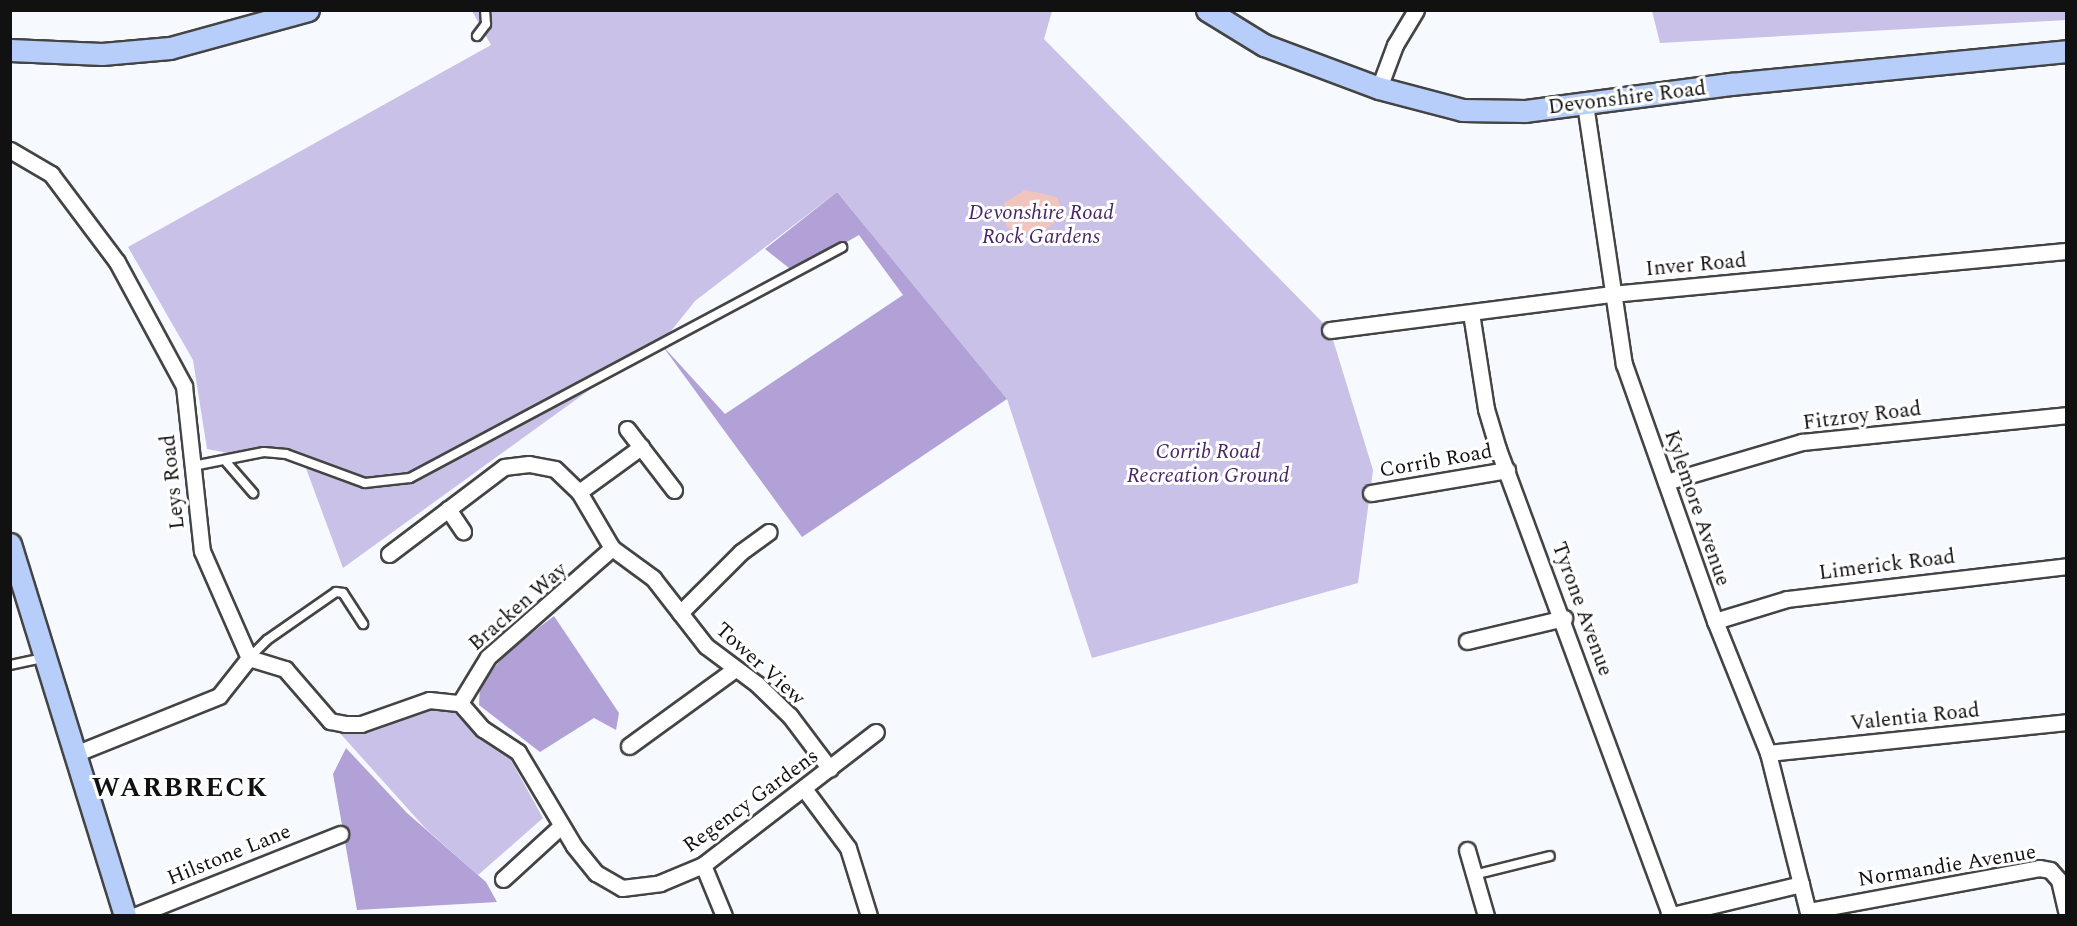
<!DOCTYPE html>
<style>
body{margin:0}
#map{position:relative;width:2077px;height:926px;overflow:hidden;background:#f6f9fe;font-family:Spectral,serif}
div>[style]{position:absolute}
.green>*{inset:0;background:#c9c1e7}
.forest>*{inset:0;background:#b1a1d7}
.water>*{inset:0;background:#f2c4be}
.roads{filter:drop-shadow(2px 0 #444) drop-shadow(-2px 0 #444) drop-shadow(0 2px #444) drop-shadow(0 -2px #444)}
.lane>*{height:8px;margin:-4px;padding:0 4px;transform-origin:4px;border-radius:4px;background:#fff}
.street>*{height:15px;margin:-7.5px;padding:0 7.5px;transform-origin:7.5px;border-radius:7.5px;background:#fff}
.secondary>*{height:21px;margin:-10.5px;padding:0 10.5px;transform-origin:10.5px;border-radius:10.5px;background:#b6cef9}
span{translate:-50% -50%;white-space:nowrap;text-align:center;line-height:1.15;-webkit-text-stroke:6px #fff;paint-order:stroke}
.street-label{font-size:21px;color:#111}
.park-label{font-size:21px;color:#482565;font-style:italic}
.district-label{font-size:27px;color:#111;font-weight:700;letter-spacing:1.5px}
.frame{position:absolute;inset:0;border:12px solid #111;pointer-events:none}
</style>
<div id="map">
<div class="green">
<div style="clip-path:polygon(2066px 10px,2066px 20px,1660px 43px,1652px 11px)"></div>
<div style="clip-path:polygon(472px 11px,1052px 11px,1044px 39px,1330px 330px,1373px 470px,1358px 583px,1092px 658px,1007px 399px,837px 192px,695px 301px,671px 331px,343px 568px,304px 463px,277px 453px,248px 457px,207px 449px,193px 360px,128px 247px,491px 45px)"></div>
<div style="clip-path:polygon(432px 707px,451px 709px,478px 738px,507px 753px,543px 818px,478px 875px,426px 829px,338px 731px,366px 730px)"></div>
</div>
<div class="forest">
<div style="clip-path:polygon(837px 192px,1007px 399px,802px 537px,661px 344px,725px 414px,903px 295px,859px 235px,794px 272px,765px 249px)"></div>
<div style="clip-path:polygon(554px 616px,619px 713px,616px 730px,594px 718px,540px 752px,479px 705px,480px 683px,511px 649px)"></div>
<div style="clip-path:polygon(346px 748px,407px 813px,486px 882px,497px 902px,357px 910px,333px 774px)"></div>
</div>
<div class="water">
<div style="clip-path:polygon(1025px 190px,1057px 197px,1061px 209px,1056px 221px,1042px 233px,1014px 231px,1006px 226px,1004px 203px)"></div>
</div>
<div class="roads">
<div class="lane">
<div style="left:477px;top:36px;width:15px;rotate:-53deg"></div>
<div style="left:486px;top:24px;width:14px;rotate:-94deg"></div>
<div style="left:227px;top:463px;width:40px;rotate:49deg"></div>
<div style="left:193px;top:466px;width:72px;rotate:-11.2deg"></div>
<div style="left:264px;top:452px;width:22px;rotate:5deg"></div>
<div style="left:286px;top:454px;width:84px;rotate:20.2deg"></div>
<div style="left:365px;top:483px;width:45px;rotate:-6.3deg"></div>
<div style="left:410px;top:478px;width:490px;rotate:-28.1deg"></div>
<div style="left:249px;top:658px;width:25px;rotate:-45deg"></div>
<div style="left:267px;top:640px;width:84px;rotate:-34.8deg"></div>
<div style="left:336px;top:592px;width:7px;rotate:8deg"></div>
<div style="left:343px;top:593px;width:37px;rotate:57deg"></div>
<div style="left:10px;top:665px;width:35px;rotate:-12deg"></div>
<div style="left:1474px;top:875px;width:78px;rotate:-14deg"></div>
</div>
<div class="street">
<div style="left:1379px;top:88px;width:46px;rotate:-69.6deg"></div>
<div style="left:1395px;top:45px;width:41px;rotate:-59deg"></div>
<div style="left:1585px;top:104px;width:263px;rotate:81.5deg"></div>
<div style="left:1624px;top:364px;width:273px;rotate:70.5deg"></div>
<div style="left:1715px;top:621px;width:142px;rotate:68.1deg"></div>
<div style="left:1768px;top:753px;width:168px;rotate:75.9deg"></div>
<div style="left:10px;top:150px;width:48px;rotate:30.3deg"></div>
<div style="left:51px;top:174px;width:110px;rotate:53.1deg"></div>
<div style="left:117px;top:262px;width:141px;rotate:61.6deg"></div>
<div style="left:184px;top:386px;width:166px;rotate:83.8deg"></div>
<div style="left:202px;top:551px;width:117px;rotate:66.3deg"></div>
<div style="left:249px;top:658px;width:48px;rotate:128.3deg"></div>
<div style="left:219px;top:696px;width:155px;rotate:158.1deg"></div>
<div style="left:1471px;top:313px;width:97px;rotate:81.1deg"></div>
<div style="left:1486px;top:409px;width:42px;rotate:73.3deg"></div>
<div style="left:1498px;top:449px;width:497px;rotate:69.7deg"></div>
<div style="left:1330px;top:330px;width:283px;rotate:-7.3deg"></div>
<div style="left:1611px;top:294px;width:457px;rotate:-5.4deg"></div>
<div style="left:627px;top:429px;width:77px;rotate:52.4deg"></div>
<div style="left:1666px;top:482px;width:142px;rotate:-16.4deg"></div>
<div style="left:1802px;top:442px;width:265px;rotate:-5.8deg"></div>
<div style="left:579px;top:492px;width:77px;rotate:-36deg"></div>
<div style="left:1371px;top:493px;width:138px;rotate:-9.6deg"></div>
<div style="left:448px;top:509px;width:27px;rotate:56deg"></div>
<div style="left:389px;top:554px;width:144px;rotate:-37.1deg"></div>
<div style="left:504px;top:467px;width:25px;rotate:-7deg"></div>
<div style="left:529px;top:464px;width:26px;rotate:11deg"></div>
<div style="left:555px;top:469px;width:33px;rotate:44deg"></div>
<div style="left:579px;top:492px;width:65px;rotate:59.5deg"></div>
<div style="left:612px;top:548px;width:51px;rotate:36.2deg"></div>
<div style="left:653px;top:578px;width:86px;rotate:52.1deg"></div>
<div style="left:706px;top:646px;width:64px;rotate:36.7deg"></div>
<div style="left:757px;top:684px;width:46px;rotate:44.1deg"></div>
<div style="left:790px;top:716px;width:66px;rotate:53deg"></div>
<div style="left:680px;top:613px;width:86px;rotate:-45deg"></div>
<div style="left:741px;top:552px;width:34px;rotate:-36deg"></div>
<div style="left:1715px;top:621px;width:75px;rotate:-17deg"></div>
<div style="left:1787px;top:599px;width:281px;rotate:-6.7deg"></div>
<div style="left:1467px;top:641px;width:100px;rotate:-13.3deg"></div>
<div style="left:249px;top:658px;width:38px;rotate:17deg"></div>
<div style="left:285px;top:669px;width:69px;rotate:49.1deg"></div>
<div style="left:330px;top:721px;width:15px;rotate:11deg"></div>
<div style="left:345px;top:724px;width:16px"></div>
<div style="left:361px;top:724px;width:72px;rotate:-19.4deg"></div>
<div style="left:429px;top:700px;width:31px;rotate:6deg"></div>
<div style="left:460px;top:703px;width:35px;rotate:49deg"></div>
<div style="left:483px;top:729px;width:42px;rotate:33.3deg"></div>
<div style="left:518px;top:752px;width:109px;rotate:59.2deg"></div>
<div style="left:574px;top:846px;width:35px;rotate:51deg"></div>
<div style="left:596px;top:873px;width:30px;rotate:30deg"></div>
<div style="left:622px;top:888px;width:38px;rotate:-7deg"></div>
<div style="left:660px;top:883px;width:47px;rotate:-22.7deg"></div>
<div style="left:703px;top:865px;width:218px;rotate:-37.6deg"></div>
<div style="left:460px;top:703px;width:54px;rotate:-58.7deg"></div>
<div style="left:488px;top:657px;width:165px;rotate:-41.3deg"></div>
<div style="left:629px;top:746px;width:131px;rotate:-36deg"></div>
<div style="left:1768px;top:753px;width:300px;rotate:-5.9deg"></div>
<div style="left:805px;top:790px;width:72px;rotate:53.4deg"></div>
<div style="left:848px;top:848px;width:71px;rotate:72.8deg"></div>
<div style="left:1467px;top:850px;width:69px;rotate:73.9deg"></div>
<div style="left:703px;top:865px;width:55px;rotate:67.6deg"></div>
<div style="left:503px;top:879px;width:77px;rotate:-42.4deg"></div>
<div style="left:1808px;top:911px;width:235px;rotate:-10.5deg"></div>
<div style="left:2039px;top:868px;width:11px;rotate:10deg"></div>
<div style="left:2050px;top:870px;width:13px;rotate:48deg"></div>
<div style="left:2059px;top:880px;width:32px;rotate:77deg"></div>
<div style="left:134px;top:916px;width:222px;rotate:-21.7deg"></div>
<div style="left:1668px;top:916px;width:137px;rotate:-13.5deg"></div>
</div>
<div class="secondary">
<div style="left:1207px;top:10px;width:67px;rotate:31.6deg"></div>
<div style="left:1264px;top:45px;width:123px;rotate:20.5deg"></div>
<div style="left:1379px;top:88px;width:86px;rotate:14.8deg"></div>
<div style="left:1462px;top:110px;width:63px;rotate:0.9deg"></div>
<div style="left:1525px;top:111px;width:208px;rotate:-7.5deg"></div>
<div style="left:1731px;top:84px;width:337px;rotate:-5.6deg"></div>
<div style="left:10px;top:50px;width:92px;rotate:2.5deg"></div>
<div style="left:102px;top:54px;width:68px;rotate:-5deg"></div>
<div style="left:170px;top:48px;width:143px;rotate:-15.4deg"></div>
<div style="left:10px;top:544px;width:389px;rotate:72.8deg"></div>
</div>
</div>
<div class="street-label">
<span style="left:1627px;top:98px;rotate:-7deg">Devonshire Road</span>
<span style="left:1696px;top:265px;rotate:-5deg">Inver Road</span>
<span style="left:1862px;top:416px;rotate:-7deg">Fitzroy Road</span>
<span style="left:1436px;top:461px;rotate:-10deg">Corrib Road</span>
<span style="left:173px;top:482px;rotate:-96deg">Leys Road</span>
<span style="left:1697px;top:508px;rotate:71deg">Kylemore Avenue</span>
<span style="left:1887px;top:565px;rotate:-7deg">Limerick Road</span>
<span style="left:518px;top:607px;rotate:-41deg">Bracken Way</span>
<span style="left:1582px;top:609px;rotate:70deg">Tyrone Avenue</span>
<span style="left:760px;top:664px;rotate:42deg">Tower View</span>
<span style="left:1915px;top:717px;rotate:-6deg">Valentia Road</span>
<span style="left:751px;top:801px;rotate:-36deg">Regency Gardens</span>
<span style="left:229px;top:855px;rotate:-22deg">Hilstone Lane</span>
<span style="left:1947px;top:866px;rotate:-9deg">Normandie Avenue</span>
</div>
<div class="park-label">
<span style="left:1041px;top:225px">Devonshire Road<br>Rock Gardens</span>
<span style="left:1208px;top:464px">Corrib Road<br>Recreation Ground</span>
</div>
<div class="district-label">
<span style="left:180px;top:789px">WARBRECK</span>
</div>
<div class="frame"></div>
</div>
